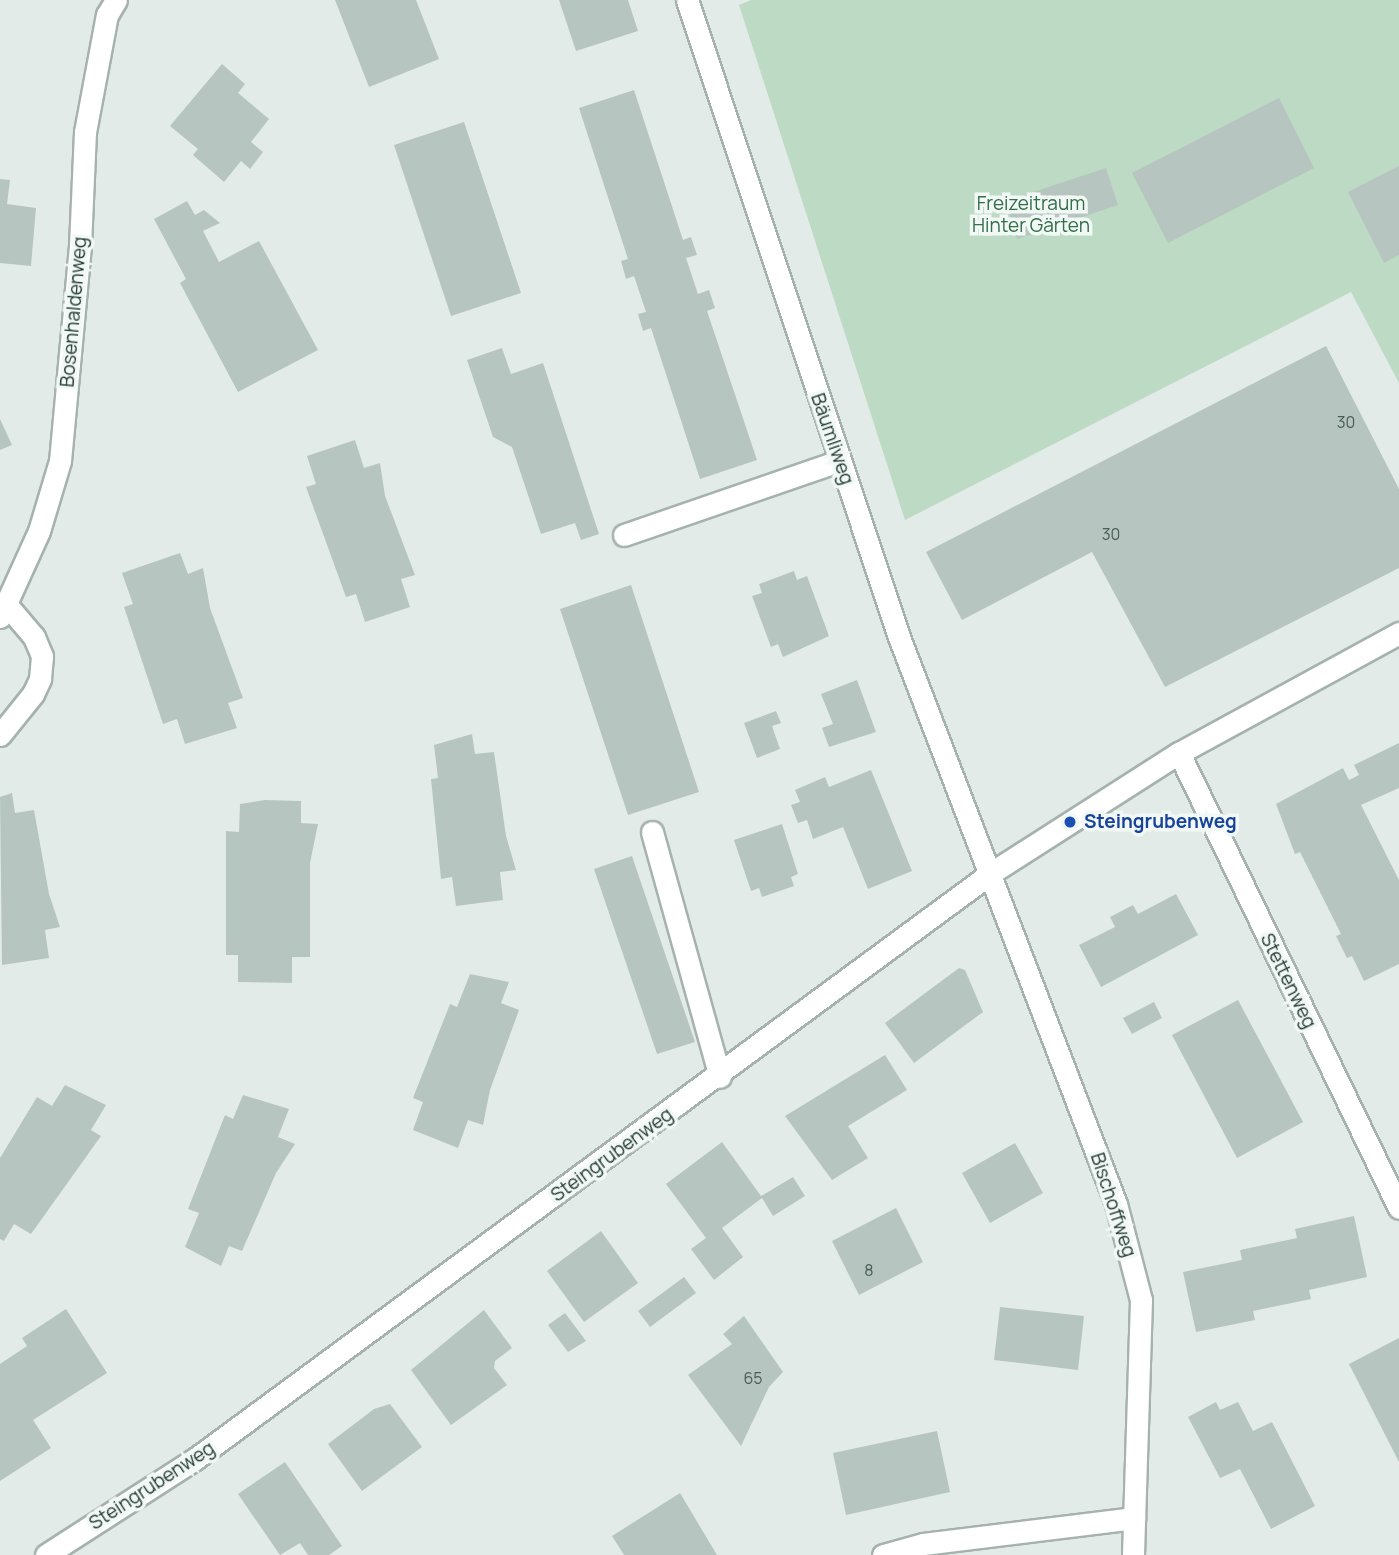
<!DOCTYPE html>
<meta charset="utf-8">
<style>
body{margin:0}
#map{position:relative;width:1399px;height:1555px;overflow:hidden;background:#e2ebe7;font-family:Manrope,sans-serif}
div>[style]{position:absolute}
.green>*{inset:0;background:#bcdac4}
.building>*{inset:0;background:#b7c5c0}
.roads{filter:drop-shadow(2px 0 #a5b2ae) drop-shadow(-2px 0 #a5b2ae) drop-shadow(0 2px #a5b2ae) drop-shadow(0 -2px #a5b2ae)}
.lane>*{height:21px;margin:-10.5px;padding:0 10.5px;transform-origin:10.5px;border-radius:10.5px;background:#fff}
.street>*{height:21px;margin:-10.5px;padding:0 10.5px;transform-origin:10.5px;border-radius:10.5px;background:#fff}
.dots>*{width:19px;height:19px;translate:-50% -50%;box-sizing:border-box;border:4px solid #f2f8f5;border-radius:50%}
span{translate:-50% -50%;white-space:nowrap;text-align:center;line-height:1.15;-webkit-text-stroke:7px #f2f8f5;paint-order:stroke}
.number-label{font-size:16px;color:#485d57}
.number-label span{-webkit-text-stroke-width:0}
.park-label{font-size:19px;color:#316e49}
.street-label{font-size:19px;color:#233a34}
.transit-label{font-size:19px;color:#164399;font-weight:700}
.left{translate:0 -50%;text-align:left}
</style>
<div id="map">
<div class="green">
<div style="clip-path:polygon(751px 0,1399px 0,1399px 383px,1351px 292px,905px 520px,739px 5px)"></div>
</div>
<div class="building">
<div style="clip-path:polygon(335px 0,416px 0,439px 59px,369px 87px)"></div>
<div style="clip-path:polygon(559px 0,628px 0,638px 31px,576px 51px)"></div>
<div style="clip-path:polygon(222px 64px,245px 84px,238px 93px,269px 119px,251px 142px,263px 152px,250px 169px,241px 161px,224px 182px,193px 155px,198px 149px,170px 126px)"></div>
<div style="clip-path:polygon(634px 90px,683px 240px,691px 237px,697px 255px,686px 258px,698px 294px,709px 290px,715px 308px,707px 311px,757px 460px,700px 479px,651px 328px,643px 331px,638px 314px,646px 312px,634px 276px,626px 279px,621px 261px,628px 259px,579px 108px)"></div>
<div style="clip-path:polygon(1279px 98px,1314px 168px,1168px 243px,1132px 173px)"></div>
<div style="clip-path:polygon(464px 122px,521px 293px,451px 316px,394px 145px)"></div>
<div style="clip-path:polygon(1399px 166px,1399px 255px,1384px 263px,1348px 192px)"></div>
<div style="clip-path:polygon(1106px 168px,1118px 205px,1017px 239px,1006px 201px)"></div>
<div style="clip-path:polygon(0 179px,10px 180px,7px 204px,36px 208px,31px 266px,0 263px)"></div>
<div style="clip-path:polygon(187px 201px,195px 215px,204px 210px,220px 223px,203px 231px,219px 262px,259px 241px,318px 350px,238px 392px,180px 283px,186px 279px,154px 219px)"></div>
<div style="clip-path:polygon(1326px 346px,1399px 489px,1399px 568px,1165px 687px,1092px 552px,962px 620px,926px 552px)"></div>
<div style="clip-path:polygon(502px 348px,511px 374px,543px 363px,599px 534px,581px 540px,575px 523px,541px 534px,512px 447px,493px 437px,467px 360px)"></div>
<div style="clip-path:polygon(0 419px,12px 445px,0 450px)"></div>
<div style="clip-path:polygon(355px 440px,364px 468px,380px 463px,385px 496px,415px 575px,401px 579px,410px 607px,365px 622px,356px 594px,346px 597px,306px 487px,316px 484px,307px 456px)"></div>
<div style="clip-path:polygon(180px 553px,188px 574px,203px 568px,210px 608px,243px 698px,228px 703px,237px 728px,185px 744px,177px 719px,163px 724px,124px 607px,133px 604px,122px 573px)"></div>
<div style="clip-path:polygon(794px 571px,797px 580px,807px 576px,829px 636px,783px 657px,778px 644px,771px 647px,752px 596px,762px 593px,759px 584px)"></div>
<div style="clip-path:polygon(631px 585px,699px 792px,628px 815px,560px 609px)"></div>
<div style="clip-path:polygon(857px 680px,876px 732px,829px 747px,822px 728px,833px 724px,821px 694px)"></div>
<div style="clip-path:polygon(776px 711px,781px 723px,772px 726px,780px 749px,757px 758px,744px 723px)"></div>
<div style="clip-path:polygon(472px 734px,475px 754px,494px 752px,506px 836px,516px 870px,500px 872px,503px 900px,456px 906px,452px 877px,441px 879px,431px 779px,438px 778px,434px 745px)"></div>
<div style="clip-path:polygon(1399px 743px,1399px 788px,1361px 805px,1399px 880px,1399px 964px,1364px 981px,1352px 956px,1347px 958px,1336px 936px,1341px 934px,1300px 852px,1295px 854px,1276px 804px,1343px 768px,1349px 780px,1359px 775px,1354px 765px)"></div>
<div style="clip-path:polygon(871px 770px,912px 871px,868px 889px,843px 827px,813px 839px,807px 820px,798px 823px,791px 805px,800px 802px,795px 790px,825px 777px,829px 787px)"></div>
<div style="clip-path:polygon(12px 793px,15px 813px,34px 810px,49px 894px,60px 927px,45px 930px,49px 958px,2px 965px,0 797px)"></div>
<div style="clip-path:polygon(265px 800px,301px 801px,301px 823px,318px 824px,310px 863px,310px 957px,292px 957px,292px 983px,238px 982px,238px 955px,226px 955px,226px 831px,239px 832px,240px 804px)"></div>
<div style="clip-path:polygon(782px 824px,798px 874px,791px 877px,794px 886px,762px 897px,759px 888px,751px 891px,734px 840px)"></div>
<div style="clip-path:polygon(632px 856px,695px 1042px,657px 1054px,594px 869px)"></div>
<div style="clip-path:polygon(1176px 894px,1198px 935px,1101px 987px,1079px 945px,1115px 927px,1110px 917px,1133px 905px,1138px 914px)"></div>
<div style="clip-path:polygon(959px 968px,965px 970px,983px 1012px,914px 1063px,885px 1023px)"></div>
<div style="clip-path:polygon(470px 974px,509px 982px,501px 1003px,519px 1010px,490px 1090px,483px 1125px,468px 1120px,458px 1148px,413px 1130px,423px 1102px,413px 1098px,450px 1004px,457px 1007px)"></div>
<div style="clip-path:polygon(1238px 1000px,1303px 1122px,1237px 1158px,1172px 1035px)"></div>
<div style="clip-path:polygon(1154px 1002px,1162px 1018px,1132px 1034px,1123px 1018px)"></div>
<div style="clip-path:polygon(885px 1055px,907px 1090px,848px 1126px,868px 1158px,832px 1180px,785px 1116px)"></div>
<div style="clip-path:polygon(65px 1085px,106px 1105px,91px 1130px,101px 1136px,31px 1234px,14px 1224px,4px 1241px,0 1239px,0 1158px,37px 1097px,52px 1106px)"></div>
<div style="clip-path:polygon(243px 1095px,289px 1109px,278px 1137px,295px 1144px,276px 1173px,242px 1251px,229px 1246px,221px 1266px,185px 1247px,199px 1213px,188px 1209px,225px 1115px,233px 1119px)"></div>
<div style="clip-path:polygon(722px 1142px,761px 1196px,793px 1177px,805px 1196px,773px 1216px,762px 1198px,722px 1228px,743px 1257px,714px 1280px,691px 1249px,706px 1238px,666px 1184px)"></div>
<div style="clip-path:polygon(1015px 1143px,1043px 1193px,990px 1223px,962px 1173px)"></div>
<div style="clip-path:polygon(896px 1208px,923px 1262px,859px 1295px,832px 1241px)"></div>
<div style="clip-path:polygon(1354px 1216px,1367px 1277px,1309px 1290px,1311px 1299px,1253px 1311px,1255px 1320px,1196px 1332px,1183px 1272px,1242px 1260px,1240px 1250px,1297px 1238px,1295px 1229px)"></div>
<div style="clip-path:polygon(601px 1231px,638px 1283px,584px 1322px,547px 1271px)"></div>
<div style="clip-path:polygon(684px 1277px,696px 1293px,650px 1327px,638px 1311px)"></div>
<div style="clip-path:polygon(1000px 1307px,1084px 1316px,1078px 1370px,994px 1360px)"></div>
<div style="clip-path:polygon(66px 1309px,107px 1373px,33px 1420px,51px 1448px,0 1481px,0 1364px,27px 1346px,22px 1338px)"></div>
<div style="clip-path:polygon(484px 1310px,512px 1348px,495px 1361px,494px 1368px,507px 1385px,451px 1425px,411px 1370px)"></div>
<div style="clip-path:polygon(565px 1313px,586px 1341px,568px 1352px,548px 1325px)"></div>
<div style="clip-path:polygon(744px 1316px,783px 1372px,769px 1387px,741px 1446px,688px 1375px,732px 1344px,723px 1334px)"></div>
<div style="clip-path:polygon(1399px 1338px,1399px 1462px,1349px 1364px)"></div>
<div style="clip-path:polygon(1216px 1402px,1220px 1410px,1238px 1402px,1253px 1431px,1272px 1422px,1315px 1506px,1271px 1529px,1240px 1469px,1220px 1478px,1188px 1417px)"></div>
<div style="clip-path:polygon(390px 1404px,422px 1447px,362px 1491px,328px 1444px,374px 1409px)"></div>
<div style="clip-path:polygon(937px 1431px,950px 1492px,846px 1515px,833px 1453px)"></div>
<div style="clip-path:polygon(285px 1462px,342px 1546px,329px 1555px,308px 1555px,300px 1543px,280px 1555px,238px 1494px)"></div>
<div style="clip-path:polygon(680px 1493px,717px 1555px,624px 1555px,612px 1536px)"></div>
</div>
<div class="roads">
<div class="lane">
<div style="left:624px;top:535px;width:227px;rotate:-19deg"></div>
<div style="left:0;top:735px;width:53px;rotate:-51.2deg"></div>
<div style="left:33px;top:694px;width:17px;rotate:-65deg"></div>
<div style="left:40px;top:679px;width:23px;rotate:-85deg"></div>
<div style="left:42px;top:656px;width:21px;rotate:-113deg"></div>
<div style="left:34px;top:637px;width:43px;rotate:-130.3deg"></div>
<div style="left:652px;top:832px;width:254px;rotate:74.5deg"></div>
</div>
<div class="street">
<div style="left:687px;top:0;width:671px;rotate:71.59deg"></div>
<div style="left:899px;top:637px;width:607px;rotate:69.06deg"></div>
<div style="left:1116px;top:1204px;width:99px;rotate:75.4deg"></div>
<div style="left:1141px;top:1300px;width:255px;rotate:91.8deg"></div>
<div style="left:0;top:617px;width:94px;rotate:-65.6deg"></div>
<div style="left:39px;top:531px;width:73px;rotate:-73.3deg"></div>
<div style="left:60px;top:461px;width:216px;rotate:-84.7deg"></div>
<div style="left:80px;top:246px;width:114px;rotate:-87.5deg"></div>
<div style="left:85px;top:132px;width:119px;rotate:-79.4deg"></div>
<div style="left:107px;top:15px;width:17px;rotate:-59deg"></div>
<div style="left:1179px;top:753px;width:505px;rotate:64.2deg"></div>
<div style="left:46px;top:1555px;width:177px;rotate:-32.8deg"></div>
<div style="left:195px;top:1459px;width:988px;rotate:-36.36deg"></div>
<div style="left:991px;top:873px;width:223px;rotate:-32.6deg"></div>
<div style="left:1179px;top:753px;width:251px;rotate:-28.6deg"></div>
<div style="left:883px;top:1555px;width:41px;rotate:-15.4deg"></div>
<div style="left:923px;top:1544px;width:213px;rotate:-7deg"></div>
</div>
</div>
<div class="dots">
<div style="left:1070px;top:822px;background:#1a4fb4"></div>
</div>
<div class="number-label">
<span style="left:1346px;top:422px">30</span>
<span style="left:1111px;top:534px">30</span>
<span style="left:869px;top:1270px">8</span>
<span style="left:753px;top:1378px">65</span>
</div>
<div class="park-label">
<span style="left:1031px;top:215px">Freizeitraum<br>Hinter Gärten</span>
</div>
<div class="street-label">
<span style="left:74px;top:312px;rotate:-85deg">Bosenhaldenweg</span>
<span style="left:832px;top:439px;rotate:71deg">Bäumliweg</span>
<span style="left:1288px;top:981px;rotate:64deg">Stettenweg</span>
<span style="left:612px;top:1155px;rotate:-36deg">Steingrubenweg</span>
<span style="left:1113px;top:1205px;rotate:72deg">Bischoffweg</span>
<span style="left:152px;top:1486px;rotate:-33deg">Steingrubenweg</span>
</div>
<div class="transit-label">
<span class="left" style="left:1084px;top:822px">Steingrubenweg</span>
</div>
</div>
